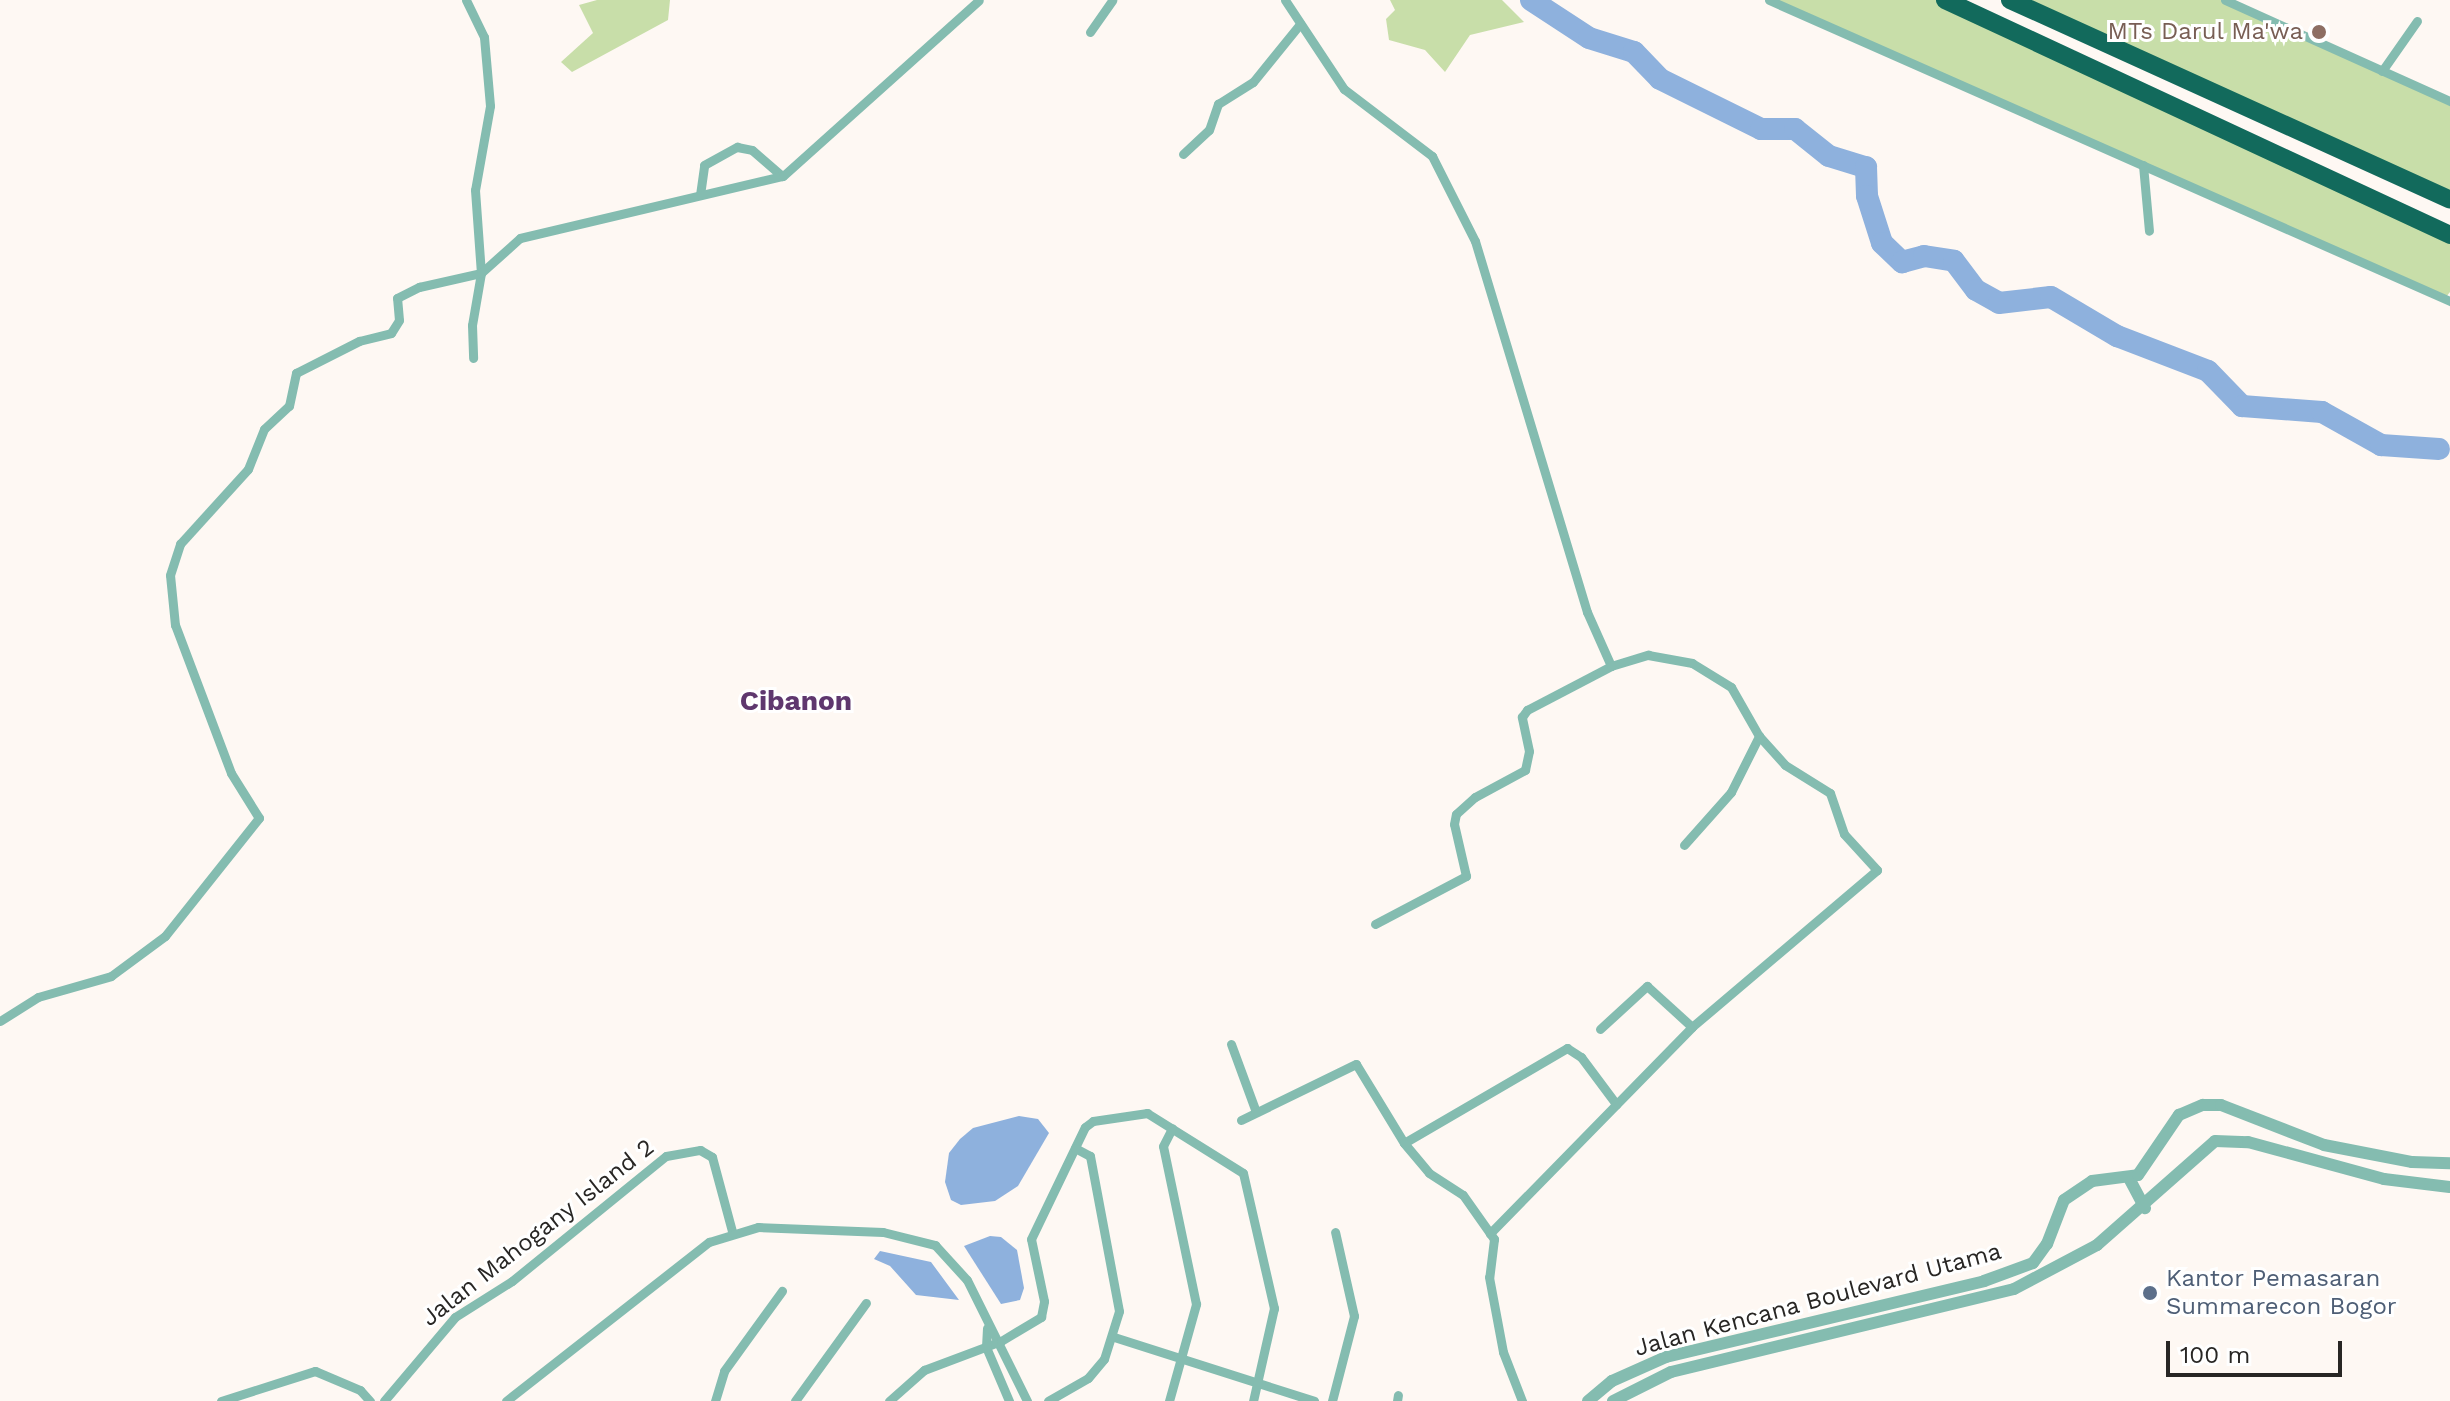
<!DOCTYPE html>
<style>
body{margin:0}
#map{position:relative;width:2450px;height:1401px;overflow:hidden;background:#fef8f3;font-family:"Work Sans",sans-serif}
div>[style]{position:absolute}
.green>*{inset:0;background:#c8dea9}
.water>*{inset:0;background:#8eb1dd}
.river>*{height:22px;margin:-11px;padding:0 11px;transform-origin:11px;border-radius:11px;background:#8eb1dd}
.minor>*{height:9px;margin:-4.5px;padding:0 4.5px;transform-origin:4.5px;border-radius:4.5px;background:#84bcb0}
.tertiary>*{height:12px;margin:-6px;padding:0 6px;transform-origin:6px;border-radius:6px;background:#84bcb0}
.motorway>*{height:18px;margin:-9px;padding:0 9px;transform-origin:9px;border-radius:9px;background:#126a5c}
.dots>*{width:22px;height:22px;translate:-50% -50%;box-sizing:border-box;border:4px solid #fff;border-radius:50%}
span{translate:-50% -50%;white-space:nowrap;text-align:center;line-height:1.15;-webkit-text-stroke:6px #fff;paint-order:stroke}
.education-label{font-size:24px;color:#785e54}
.right{translate:-100% -50%;text-align:right}
.street-label{font-size:24px;color:#282624}
.service-label{font-size:24px;color:#4e5e75}
.left{translate:0 -50%;text-align:left}
.quarter-label{font-size:28px;color:#5f376e;font-weight:700}
.scale{position:absolute;left:2166px;top:1341px;width:176px;height:36px;box-sizing:border-box;border:4px solid #282624;border-top:0;padding-left:10px;font-size:24px;line-height:28px;white-space:nowrap;color:#282624;-webkit-text-stroke:6px #fff;paint-order:stroke}
</style>
<div id="map">
<div class="green">
<div style="clip-path:polygon(597px 0,670px 0,668px 20px,572px 72px,561px 62px,593px 33px,579px 5px)"></div>
<div style="clip-path:polygon(1390px 0,1502px 0,1524px 22px,1470px 35px,1445px 72px,1425px 50px,1389px 40px,1386px 19px,1395px 10px)"></div>
<div style="clip-path:polygon(1769px 0,1945px 0,2450px 242px,2450px 292px,2446px 297px)"></div>
<div style="clip-path:polygon(2010px 0,2231px 0,2450px 100px,2450px 200px)"></div>
</div>
<div class="water">
<div style="clip-path:polygon(1019px 1116px,1038px 1119px,1049px 1133px,1018px 1186px,995px 1201px,961px 1205px,951px 1200px,945px 1182px,949px 1153px,960px 1139px,973px 1128px)"></div>
<div style="clip-path:polygon(990px 1236px,1001px 1237px,1017px 1250px,1024px 1288px,1020px 1300px,1001px 1304px,964px 1246px)"></div>
<div style="clip-path:polygon(880px 1251px,931px 1262px,959px 1300px,916px 1295px,890px 1266px,874px 1259px)"></div>
</div>
<div class="river">
<div style="left:1531px;top:0;width:69px;rotate:33.2deg"></div>
<div style="left:1589px;top:38px;width:47px;rotate:17.3deg"></div>
<div style="left:1634px;top:52px;width:37px;rotate:46deg"></div>
<div style="left:1660px;top:79px;width:113px;rotate:26.3deg"></div>
<div style="left:1761px;top:129px;width:34px"></div>
<div style="left:1795px;top:129px;width:43px;rotate:38.5deg"></div>
<div style="left:1829px;top:156px;width:39px;rotate:17deg"></div>
<div style="left:1866px;top:167px;width:29px;rotate:88deg"></div>
<div style="left:1867px;top:196px;width:49px;rotate:72.3deg"></div>
<div style="left:1882px;top:243px;width:28px;rotate:44deg"></div>
<div style="left:1902px;top:262px;width:23px;rotate:-15deg"></div>
<div style="left:1924px;top:256px;width:30px;rotate:9deg"></div>
<div style="left:1954px;top:261px;width:36px;rotate:53deg"></div>
<div style="left:1976px;top:290px;width:26px;rotate:29deg"></div>
<div style="left:1999px;top:303px;width:52px;rotate:-6.6deg"></div>
<div style="left:2051px;top:297px;width:77px;rotate:30.6deg"></div>
<div style="left:2117px;top:336px;width:97px;rotate:21deg"></div>
<div style="left:2208px;top:371px;width:49px;rotate:45.8deg"></div>
<div style="left:2242px;top:406px;width:80px;rotate:4.3deg"></div>
<div style="left:2322px;top:412px;width:68px;rotate:29.2deg"></div>
<div style="left:2381px;top:445px;width:58px;rotate:3.9deg"></div>
</div>
<div class="minor">
<div style="left:466px;top:0;width:41px;rotate:64.1deg"></div>
<div style="left:484px;top:37px;width:69px;rotate:85deg"></div>
<div style="left:490px;top:106px;width:85px;rotate:100.1deg"></div>
<div style="left:475px;top:190px;width:83px;rotate:85.9deg"></div>
<div style="left:481px;top:273px;width:53px;rotate:99.8deg"></div>
<div style="left:472px;top:325px;width:33px;rotate:88deg"></div>
<div style="left:1285px;top:0;width:107px;rotate:56.5deg"></div>
<div style="left:1344px;top:89px;width:111px;rotate:37.3deg"></div>
<div style="left:1432px;top:156px;width:95px;rotate:63.2deg"></div>
<div style="left:1475px;top:241px;width:388px;rotate:73.2deg"></div>
<div style="left:1587px;top:612px;width:59px;rotate:66deg"></div>
<div style="left:1769px;top:0;width:745px;rotate:23.85deg"></div>
<div style="left:2225px;top:0;width:247px;rotate:24.2deg"></div>
<div style="left:1090px;top:32px;width:39px;rotate:-55deg"></div>
<div style="left:2382px;top:71px;width:61px;rotate:-55deg"></div>
<div style="left:1183px;top:154px;width:35px;rotate:-43deg"></div>
<div style="left:1209px;top:130px;width:28px;rotate:-71deg"></div>
<div style="left:1218px;top:104px;width:41px;rotate:-32.2deg"></div>
<div style="left:1253px;top:82px;width:75px;rotate:-51deg"></div>
<div style="left:2143px;top:165px;width:66px;rotate:84.8deg"></div>
<div style="left:700px;top:195px;width:30px;rotate:-82deg"></div>
<div style="left:704px;top:165px;width:38px;rotate:-29deg"></div>
<div style="left:737px;top:147px;width:15px;rotate:11deg"></div>
<div style="left:752px;top:150px;width:40px;rotate:41deg"></div>
<div style="left:1684px;top:845px;width:71px;rotate:-48.4deg"></div>
<div style="left:1731px;top:792px;width:63px;rotate:-63.4deg"></div>
<div style="left:1375px;top:924px;width:103px;rotate:-27.8deg"></div>
<div style="left:1466px;top:876px;width:53px;rotate:-103deg"></div>
<div style="left:1454px;top:824px;width:10px;rotate:-79deg"></div>
<div style="left:1456px;top:814px;width:25px;rotate:-42deg"></div>
<div style="left:1475px;top:797px;width:57px;rotate:-28.4deg"></div>
<div style="left:1525px;top:770px;width:19px;rotate:-78deg"></div>
<div style="left:1529px;top:751px;width:35px;rotate:-102deg"></div>
<div style="left:1522px;top:717px;width:9px;rotate:-54deg"></div>
<div style="left:1527px;top:710px;width:95px;rotate:-27.6deg"></div>
<div style="left:1611px;top:666px;width:39px;rotate:-17deg"></div>
<div style="left:1648px;top:655px;width:45px;rotate:10.3deg"></div>
<div style="left:1692px;top:663px;width:46px;rotate:31.6deg"></div>
<div style="left:1731px;top:687px;width:56px;rotate:60.3deg"></div>
<div style="left:1759px;top:736px;width:39px;rotate:48deg"></div>
<div style="left:1785px;top:765px;width:53px;rotate:31.9deg"></div>
<div style="left:1830px;top:793px;width:43px;rotate:71.1deg"></div>
<div style="left:1844px;top:834px;width:49px;rotate:47.5deg"></div>
<div style="left:1877px;top:870px;width:243px;rotate:139.7deg"></div>
<div style="left:1692px;top:1027px;width:289px;rotate:134.4deg"></div>
<div style="left:0;top:1021px;width:45px;rotate:-32.3deg"></div>
<div style="left:38px;top:997px;width:76px;rotate:-16deg"></div>
<div style="left:111px;top:976px;width:67px;rotate:-36.5deg"></div>
<div style="left:165px;top:936px;width:151px;rotate:-51.5deg"></div>
<div style="left:259px;top:818px;width:53px;rotate:-121.9deg"></div>
<div style="left:231px;top:773px;width:158px;rotate:-110.7deg"></div>
<div style="left:175px;top:625px;width:50px;rotate:-95.7deg"></div>
<div style="left:170px;top:575px;width:33px;rotate:-72deg"></div>
<div style="left:180px;top:544px;width:101px;rotate:-47.8deg"></div>
<div style="left:248px;top:469px;width:43px;rotate:-68.2deg"></div>
<div style="left:264px;top:429px;width:34px;rotate:-43deg"></div>
<div style="left:289px;top:406px;width:34px;rotate:-78deg"></div>
<div style="left:296px;top:373px;width:71px;rotate:-26.9deg"></div>
<div style="left:359px;top:341px;width:33px;rotate:-14deg"></div>
<div style="left:391px;top:333px;width:15px;rotate:-58deg"></div>
<div style="left:399px;top:320px;width:22px;rotate:-95deg"></div>
<div style="left:397px;top:298px;width:25px;rotate:-27deg"></div>
<div style="left:419px;top:287px;width:64px;rotate:-12.7deg"></div>
<div style="left:481px;top:273px;width:52px;rotate:-41.9deg"></div>
<div style="left:520px;top:238px;width:270px;rotate:-13.3deg"></div>
<div style="left:783px;top:176px;width:263px;rotate:-41.9deg"></div>
<div style="left:1600px;top:1029px;width:64px;rotate:-42.5deg"></div>
<div style="left:1647px;top:986px;width:61px;rotate:42.3deg"></div>
<div style="left:1231px;top:1044px;width:72px;rotate:69.8deg"></div>
<div style="left:1241px;top:1120px;width:128px;rotate:-26deg"></div>
<div style="left:1356px;top:1064px;width:92px;rotate:58.7deg"></div>
<div style="left:1404px;top:1143px;width:189px;rotate:-30.2deg"></div>
<div style="left:1567px;top:1048px;width:17px;rotate:33deg"></div>
<div style="left:1581px;top:1057px;width:59px;rotate:53.3deg"></div>
<div style="left:1404px;top:1143px;width:39px;rotate:50deg"></div>
<div style="left:1429px;top:1173px;width:40px;rotate:32.9deg"></div>
<div style="left:1463px;top:1195px;width:54px;rotate:54.8deg"></div>
<div style="left:1494px;top:1239px;width:38px;rotate:97deg"></div>
<div style="left:1489px;top:1277px;width:76px;rotate:79.4deg"></div>
<div style="left:1503px;top:1352px;width:53px;rotate:68.8deg"></div>
<div style="left:987px;top:1328px;width:19px;rotate:93deg"></div>
<div style="left:986px;top:1347px;width:59px;rotate:66.9deg"></div>
<div style="left:1114px;top:1337px;width:210px;rotate:17.7deg"></div>
<div style="left:221px;top:1401px;width:99px;rotate:-17.7deg"></div>
<div style="left:315px;top:1371px;width:49px;rotate:22.9deg"></div>
<div style="left:360px;top:1390px;width:15px;rotate:48deg"></div>
<div style="left:384px;top:1401px;width:110px;rotate:-49.8deg"></div>
<div style="left:455px;top:1317px;width:67px;rotate:-32.3deg"></div>
<div style="left:512px;top:1281px;width:198px;rotate:-39.1deg"></div>
<div style="left:666px;top:1156px;width:35px;rotate:-10deg"></div>
<div style="left:700px;top:1150px;width:14px;rotate:30deg"></div>
<div style="left:712px;top:1157px;width:77px;rotate:74.9deg"></div>
<div style="left:506px;top:1401px;width:258px;rotate:-38.1deg"></div>
<div style="left:709px;top:1242px;width:51px;rotate:-17deg"></div>
<div style="left:758px;top:1227px;width:125px;rotate:2.3deg"></div>
<div style="left:883px;top:1232px;width:54px;rotate:14deg"></div>
<div style="left:935px;top:1245px;width:47px;rotate:47.6deg"></div>
<div style="left:967px;top:1280px;width:135px;rotate:63.6deg"></div>
<div style="left:715px;top:1401px;width:31px;rotate:-73deg"></div>
<div style="left:724px;top:1371px;width:99px;rotate:-54.1deg"></div>
<div style="left:795px;top:1401px;width:121px;rotate:-54.1deg"></div>
<div style="left:889px;top:1401px;width:47px;rotate:-41.5deg"></div>
<div style="left:924px;top:1370px;width:82px;rotate:-20.6deg"></div>
<div style="left:1001px;top:1341px;width:47px;rotate:-31deg"></div>
<div style="left:1041px;top:1317px;width:16px;rotate:-79deg"></div>
<div style="left:1044px;top:1301px;width:63px;rotate:-101.8deg"></div>
<div style="left:1031px;top:1239px;width:124px;rotate:-64.3deg"></div>
<div style="left:1085px;top:1127px;width:10px;rotate:-37deg"></div>
<div style="left:1093px;top:1121px;width:55px;rotate:-8.4deg"></div>
<div style="left:1147px;top:1113px;width:113px;rotate:32deg"></div>
<div style="left:1243px;top:1173px;width:139px;rotate:77.1deg"></div>
<div style="left:1274px;top:1308px;width:95px;rotate:102.7deg"></div>
<div style="left:1048px;top:1401px;width:46px;rotate:-29.9deg"></div>
<div style="left:1088px;top:1378px;width:25px;rotate:-50deg"></div>
<div style="left:1104px;top:1359px;width:50px;rotate:-72.6deg"></div>
<div style="left:1119px;top:1311px;width:158px;rotate:-100.6deg"></div>
<div style="left:1090px;top:1156px;width:17px;rotate:-152deg"></div>
<div style="left:1169px;top:1401px;width:101px;rotate:-74.4deg"></div>
<div style="left:1196px;top:1304px;width:161px;rotate:-101.8deg"></div>
<div style="left:1163px;top:1146px;width:20px;rotate:-63deg"></div>
<div style="left:1332px;top:1401px;width:88px;rotate:-75.5deg"></div>
<div style="left:1354px;top:1316px;width:86px;rotate:-102.7deg"></div>
<div style="left:1397px;top:1401px;width:6px;rotate:-81deg"></div>
</div>
<div class="tertiary">
<div style="left:2130px;top:1180px;width:32px;rotate:62deg"></div>
<div style="left:1588px;top:1401px;width:31px;rotate:-40deg"></div>
<div style="left:1612px;top:1381px;width:59px;rotate:-24deg"></div>
<div style="left:1666px;top:1357px;width:327px;rotate:-13.4deg"></div>
<div style="left:1984px;top:1281px;width:52px;rotate:-20.2deg"></div>
<div style="left:2033px;top:1263px;width:24px;rotate:-54deg"></div>
<div style="left:2047px;top:1244px;width:47px;rotate:-68.9deg"></div>
<div style="left:2064px;top:1200px;width:34px;rotate:-34deg"></div>
<div style="left:2092px;top:1181px;width:46px;rotate:-7.4deg"></div>
<div style="left:2138px;top:1175px;width:73px;rotate:-55.7deg"></div>
<div style="left:2179px;top:1115px;width:26px;rotate:-23deg"></div>
<div style="left:2203px;top:1105px;width:18px"></div>
<div style="left:2221px;top:1105px;width:110px;rotate:21.2deg"></div>
<div style="left:2324px;top:1145px;width:90px;rotate:10.9deg"></div>
<div style="left:2412px;top:1162px;width:38px;rotate:2deg"></div>
<div style="left:1613px;top:1401px;width:65px;rotate:-26.6deg"></div>
<div style="left:1671px;top:1372px;width:353px;rotate:-13.6deg"></div>
<div style="left:2014px;top:1289px;width:94px;rotate:-27.9deg"></div>
<div style="left:2097px;top:1245px;width:157px;rotate:-41.4deg"></div>
<div style="left:2215px;top:1141px;width:33px;rotate:2deg"></div>
<div style="left:2248px;top:1142px;width:141px;rotate:15.2deg"></div>
<div style="left:2384px;top:1179px;width:66px;rotate:6.9deg"></div>
</div>
<div class="motorway">
<div style="left:1945px;top:0;width:557px;rotate:24.95deg"></div>
<div style="left:2010px;top:0;width:483px;rotate:24.4deg"></div>
</div>
<div class="dots">
<div style="left:2319px;top:32px;background:#8d6e63"></div>
<div style="left:2150px;top:1293px;background:#5c6f8a"></div>
</div>
<div class="education-label">
<span class="right" style="left:2303px;top:32px">MTs Darul Ma'wa</span>
</div>
<div class="street-label">
<span style="left:538px;top:1233px;rotate:-38deg">Jalan Mahogany Island 2</span>
<span style="left:1818px;top:1300px;rotate:-15deg">Jalan Kencana Boulevard Utama</span>
</div>
<div class="service-label">
<span class="left" style="left:2166px;top:1293px">Kantor Pemasaran<br>Summarecon Bogor</span>
</div>
<div class="quarter-label">
<span style="left:796px;top:701px">Cibanon</span>
</div>
<div class="scale">100 m</div>
</div>
